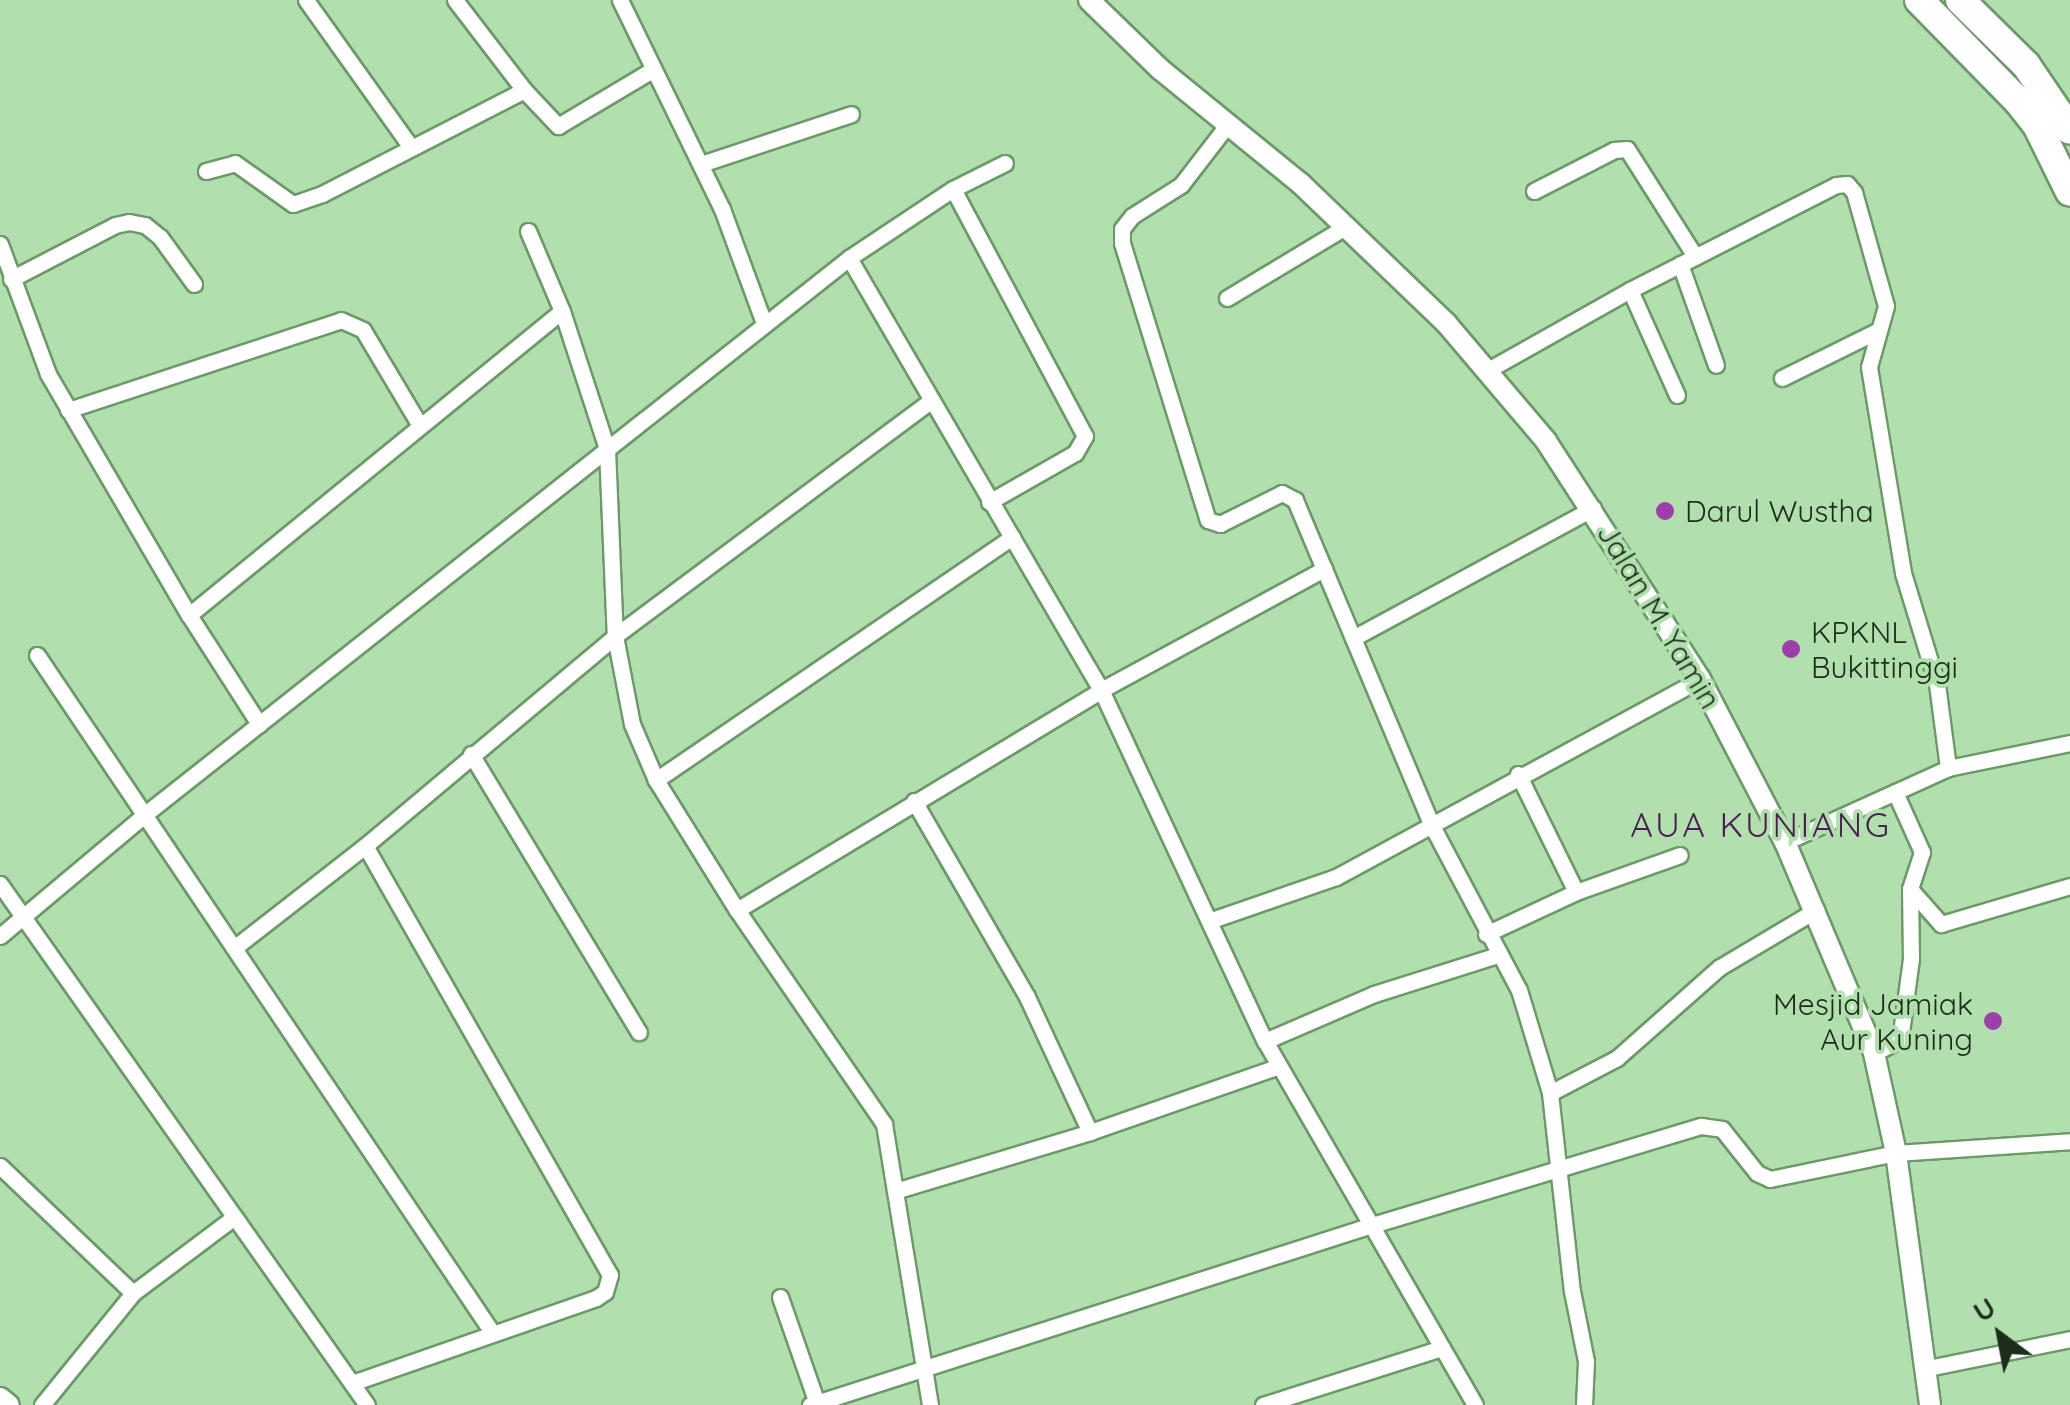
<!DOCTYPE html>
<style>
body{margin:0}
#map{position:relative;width:2070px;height:1405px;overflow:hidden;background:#b1e0ae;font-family:Quicksand,sans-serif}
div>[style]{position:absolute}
.roads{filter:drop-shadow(2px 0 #6d996a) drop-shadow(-2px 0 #6d996a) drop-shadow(0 2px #6d996a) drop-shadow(0 -2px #6d996a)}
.minor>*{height:15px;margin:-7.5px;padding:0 7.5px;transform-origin:7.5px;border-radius:7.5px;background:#fff}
.tertiary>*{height:20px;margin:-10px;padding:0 10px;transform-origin:10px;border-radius:10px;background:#fff}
.trunk>*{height:28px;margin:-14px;padding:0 14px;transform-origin:14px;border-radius:14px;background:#fff}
.dots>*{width:28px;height:28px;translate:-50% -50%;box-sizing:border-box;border:5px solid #b1e0ae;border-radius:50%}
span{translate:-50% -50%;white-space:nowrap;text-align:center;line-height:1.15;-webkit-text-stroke:8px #b1e0ae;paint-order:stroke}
.poi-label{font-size:30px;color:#1c2e1b}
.left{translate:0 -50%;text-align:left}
.right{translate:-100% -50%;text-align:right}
.street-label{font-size:30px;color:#1c2e1b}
.quarter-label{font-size:35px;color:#4d2053;letter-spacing:2.5px}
.north{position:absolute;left:1950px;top:1285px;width:100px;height:100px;-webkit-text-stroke:8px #b1e0ae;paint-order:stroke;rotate:328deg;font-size:28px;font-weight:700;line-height:40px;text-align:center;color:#1c2e1b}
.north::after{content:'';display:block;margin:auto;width:35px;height:45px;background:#1c2e1b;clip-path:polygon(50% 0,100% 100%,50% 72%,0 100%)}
</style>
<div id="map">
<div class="roads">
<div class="minor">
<div style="left:306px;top:0;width:181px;rotate:54.5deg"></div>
<div style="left:455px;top:0;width:113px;rotate:52.5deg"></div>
<div style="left:524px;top:90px;width:50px;rotate:46.6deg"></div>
<div style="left:558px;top:126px;width:109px;rotate:-30.8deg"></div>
<div style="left:620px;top:0;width:233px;rotate:64deg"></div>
<div style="left:722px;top:209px;width:121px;rotate:69.8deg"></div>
<div style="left:1228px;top:124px;width:77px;rotate:127.6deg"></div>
<div style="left:1181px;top:185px;width:58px;rotate:147.7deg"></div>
<div style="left:1132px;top:216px;width:16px;rotate:128deg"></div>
<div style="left:1122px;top:229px;width:14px;rotate:90deg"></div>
<div style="left:1122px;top:243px;width:290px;rotate:72.8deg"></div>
<div style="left:1208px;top:520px;width:13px;rotate:18deg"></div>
<div style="left:1220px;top:524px;width:69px;rotate:-26.6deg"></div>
<div style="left:1282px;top:493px;width:15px;rotate:28deg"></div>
<div style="left:1295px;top:500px;width:351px;rotate:67.2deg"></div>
<div style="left:1431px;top:824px;width:188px;rotate:62.1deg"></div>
<div style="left:1519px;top:990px;width:108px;rotate:73.2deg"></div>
<div style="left:1550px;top:1093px;width:199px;rotate:83.7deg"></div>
<div style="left:1572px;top:1291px;width:71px;rotate:78.7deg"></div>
<div style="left:1586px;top:1361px;width:44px;rotate:92.6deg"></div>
<div style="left:701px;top:164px;width:158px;rotate:-18.4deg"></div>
<div style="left:206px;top:171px;width:30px;rotate:-15deg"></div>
<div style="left:235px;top:163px;width:71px;rotate:35.3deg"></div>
<div style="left:293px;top:204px;width:31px;rotate:-19deg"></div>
<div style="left:322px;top:194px;width:227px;rotate:-27.2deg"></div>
<div style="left:953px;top:189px;width:280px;rotate:61.9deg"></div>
<div style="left:1085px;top:436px;width:20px;rotate:120deg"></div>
<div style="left:1075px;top:453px;width:99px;rotate:150.3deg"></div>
<div style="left:1534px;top:191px;width:90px;rotate:-27.1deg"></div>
<div style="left:1614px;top:150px;width:13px;rotate:-4deg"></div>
<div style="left:1627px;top:149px;width:127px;rotate:57.6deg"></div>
<div style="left:528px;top:231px;width:87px;rotate:67deg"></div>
<div style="left:562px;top:311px;width:145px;rotate:71.9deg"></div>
<div style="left:607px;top:449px;width:187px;rotate:87.6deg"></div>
<div style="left:615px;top:636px;width:90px;rotate:79.1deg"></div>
<div style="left:632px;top:724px;width:61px;rotate:66.8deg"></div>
<div style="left:656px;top:780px;width:153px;rotate:58.1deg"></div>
<div style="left:737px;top:910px;width:260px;rotate:55.5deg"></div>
<div style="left:884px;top:1124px;width:285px;rotate:80.7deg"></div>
<div style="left:0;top:244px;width:139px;rotate:69.7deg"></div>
<div style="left:48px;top:374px;width:279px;rotate:59.7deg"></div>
<div style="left:189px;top:615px;width:130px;rotate:57.3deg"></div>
<div style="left:849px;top:258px;width:500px;rotate:59.74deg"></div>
<div style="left:1101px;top:690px;width:387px;rotate:65deg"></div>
<div style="left:1265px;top:1041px;width:420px;rotate:60deg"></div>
<div style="left:1680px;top:264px;width:107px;rotate:70.4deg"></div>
<div style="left:11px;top:279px;width:117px;rotate:-27.4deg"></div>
<div style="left:115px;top:225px;width:14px;rotate:-12deg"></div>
<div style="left:129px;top:222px;width:16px;rotate:11deg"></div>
<div style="left:145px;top:225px;width:19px;rotate:39deg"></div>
<div style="left:160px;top:237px;width:58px;rotate:54.1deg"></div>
<div style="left:1630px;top:290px;width:115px;rotate:65.9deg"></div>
<div style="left:1227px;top:298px;width:140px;rotate:-31deg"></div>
<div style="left:1488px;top:370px;width:163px;rotate:-29.4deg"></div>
<div style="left:1630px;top:290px;width:231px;rotate:-27deg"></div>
<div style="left:1836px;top:185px;width:11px;rotate:-5deg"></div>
<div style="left:1847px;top:184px;width:11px;rotate:49deg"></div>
<div style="left:1854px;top:192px;width:118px;rotate:74.3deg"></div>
<div style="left:1886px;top:306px;width:63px;rotate:105.6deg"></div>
<div style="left:1869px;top:367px;width:209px;rotate:80.6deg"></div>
<div style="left:1903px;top:573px;width:116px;rotate:73deg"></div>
<div style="left:1937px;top:684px;width:85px;rotate:82.5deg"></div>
<div style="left:1782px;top:378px;width:108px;rotate:-26.3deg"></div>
<div style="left:68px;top:410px;width:287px;rotate:-18.2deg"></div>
<div style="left:341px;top:320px;width:24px;rotate:24deg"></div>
<div style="left:363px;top:330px;width:109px;rotate:59.2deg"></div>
<div style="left:189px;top:615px;width:481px;rotate:-39.2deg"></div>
<div style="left:1353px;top:638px;width:273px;rotate:-28.4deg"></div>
<div style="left:37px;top:655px;width:816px;rotate:56.1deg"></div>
<div style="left:471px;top:754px;width:325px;rotate:58.9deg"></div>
<div style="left:1518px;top:774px;width:131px;rotate:63.8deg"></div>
<div style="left:656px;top:780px;width:431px;rotate:-34.3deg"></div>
<div style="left:1895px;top:792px;width:66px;rotate:65.8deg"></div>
<div style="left:1922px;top:852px;width:39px;rotate:108deg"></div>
<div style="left:1910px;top:889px;width:47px;rotate:48.5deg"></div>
<div style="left:1941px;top:924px;width:134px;rotate:-16.4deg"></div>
<div style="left:914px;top:801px;width:226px;rotate:60deg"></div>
<div style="left:1027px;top:997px;width:149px;rotate:65deg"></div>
<div style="left:1785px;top:842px;width:179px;rotate:-24.4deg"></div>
<div style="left:1948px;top:768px;width:125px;rotate:-11.6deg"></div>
<div style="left:0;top:884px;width:637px;rotate:54.84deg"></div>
<div style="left:737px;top:910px;width:425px;rotate:-31.1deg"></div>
<div style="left:1101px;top:690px;width:254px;rotate:-28.5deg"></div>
<div style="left:1209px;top:921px;width:134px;rotate:-19.1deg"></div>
<div style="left:1336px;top:877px;width:414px;rotate:-28.5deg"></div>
<div style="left:1486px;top:934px;width:99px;rotate:-25deg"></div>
<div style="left:1576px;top:892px;width:110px;rotate:-19.6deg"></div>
<div style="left:0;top:936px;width:188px;rotate:-40deg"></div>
<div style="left:144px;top:815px;width:898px;rotate:-38.31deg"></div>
<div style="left:849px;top:258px;width:125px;rotate:-33.6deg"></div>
<div style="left:953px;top:189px;width:58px;rotate:-26.6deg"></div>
<div style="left:234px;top:948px;width:166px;rotate:-37.9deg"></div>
<div style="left:365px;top:846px;width:326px;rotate:-40deg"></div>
<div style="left:615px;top:636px;width:395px;rotate:-36.7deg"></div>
<div style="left:1265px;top:1041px;width:119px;rotate:-23.3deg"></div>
<div style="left:1374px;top:994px;width:130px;rotate:-17.5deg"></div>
<div style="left:1874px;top:1053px;width:29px;rotate:-27deg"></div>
<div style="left:1900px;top:1040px;width:82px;rotate:-82.3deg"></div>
<div style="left:1911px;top:959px;width:70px;rotate:-90.8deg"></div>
<div style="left:1550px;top:1093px;width:76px;rotate:-27.6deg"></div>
<div style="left:1617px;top:1058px;width:137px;rotate:-41.5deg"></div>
<div style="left:1720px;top:967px;width:112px;rotate:-30.7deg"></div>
<div style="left:0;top:1166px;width:184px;rotate:43.7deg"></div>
<div style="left:895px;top:1191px;width:204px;rotate:-16.8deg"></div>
<div style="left:1090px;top:1132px;width:200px;rotate:-19.2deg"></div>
<div style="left:780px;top:1297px;width:112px;rotate:70.8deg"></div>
<div style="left:1923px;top:1369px;width:150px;rotate:-11.5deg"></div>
<div style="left:352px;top:1383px;width:258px;rotate:-19.2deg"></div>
<div style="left:596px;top:1298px;width:11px;rotate:-34deg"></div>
<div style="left:605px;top:1292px;width:18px;rotate:-74deg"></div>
<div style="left:610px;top:1275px;width:494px;rotate:-119.7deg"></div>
<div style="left:42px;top:1405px;width:144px;rotate:-50.9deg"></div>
<div style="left:133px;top:1293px;width:125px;rotate:-36.9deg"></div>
<div style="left:810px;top:1405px;width:587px;rotate:-17.76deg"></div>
<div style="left:1369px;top:1226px;width:347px;rotate:-16.8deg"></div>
<div style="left:1701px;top:1126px;width:21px;rotate:8deg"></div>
<div style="left:1722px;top:1129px;width:56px;rotate:51.5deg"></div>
<div style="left:1757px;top:1173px;width:14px;rotate:25deg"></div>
<div style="left:1770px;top:1179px;width:129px;rotate:-11.7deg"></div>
<div style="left:1896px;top:1153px;width:174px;rotate:-3.9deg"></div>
<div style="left:1263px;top:1405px;width:188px;rotate:-17.7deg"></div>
</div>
<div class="tertiary">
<div style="left:1089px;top:0;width:99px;rotate:44.2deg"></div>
<div style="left:1160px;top:69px;width:182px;rotate:39.2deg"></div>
<div style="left:1301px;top:184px;width:201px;rotate:43.8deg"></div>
<div style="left:1446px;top:323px;width:155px;rotate:49.7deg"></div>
<div style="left:1546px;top:441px;width:283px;rotate:57.1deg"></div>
<div style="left:1700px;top:679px;width:184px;rotate:62.5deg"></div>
<div style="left:1785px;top:842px;width:229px;rotate:67.1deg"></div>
<div style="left:1874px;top:1053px;width:102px;rotate:77.6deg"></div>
<div style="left:1896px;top:1153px;width:254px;rotate:82.3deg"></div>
<div style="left:0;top:1398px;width:11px;rotate:38deg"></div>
</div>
<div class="trunk">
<div style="left:1919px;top:0;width:141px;rotate:45.6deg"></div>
<div style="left:2018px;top:101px;width:33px;rotate:52deg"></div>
<div style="left:2038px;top:127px;width:72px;rotate:63.8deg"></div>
<div style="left:1960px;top:0;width:93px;rotate:44.6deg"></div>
<div style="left:2026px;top:65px;width:78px;rotate:55.9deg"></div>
</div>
</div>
<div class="dots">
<div style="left:1665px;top:511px;background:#9c3fa8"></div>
<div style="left:1791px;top:649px;background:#9c3fa8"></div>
<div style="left:1993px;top:1021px;background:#9c3fa8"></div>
</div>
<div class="poi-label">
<span class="left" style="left:1685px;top:511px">Darul Wustha</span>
<span class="left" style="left:1811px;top:649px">KPKNL<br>Bukittinggi</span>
<span class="right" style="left:1973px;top:1021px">Mesjid Jamiak<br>Aur Kuning</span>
</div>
<div class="street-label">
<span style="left:1659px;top:616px;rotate:59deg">Jalan M. Yamin</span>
</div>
<div class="quarter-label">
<span style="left:1761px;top:824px">AUA KUNIANG</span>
</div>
<div class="north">U</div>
</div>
